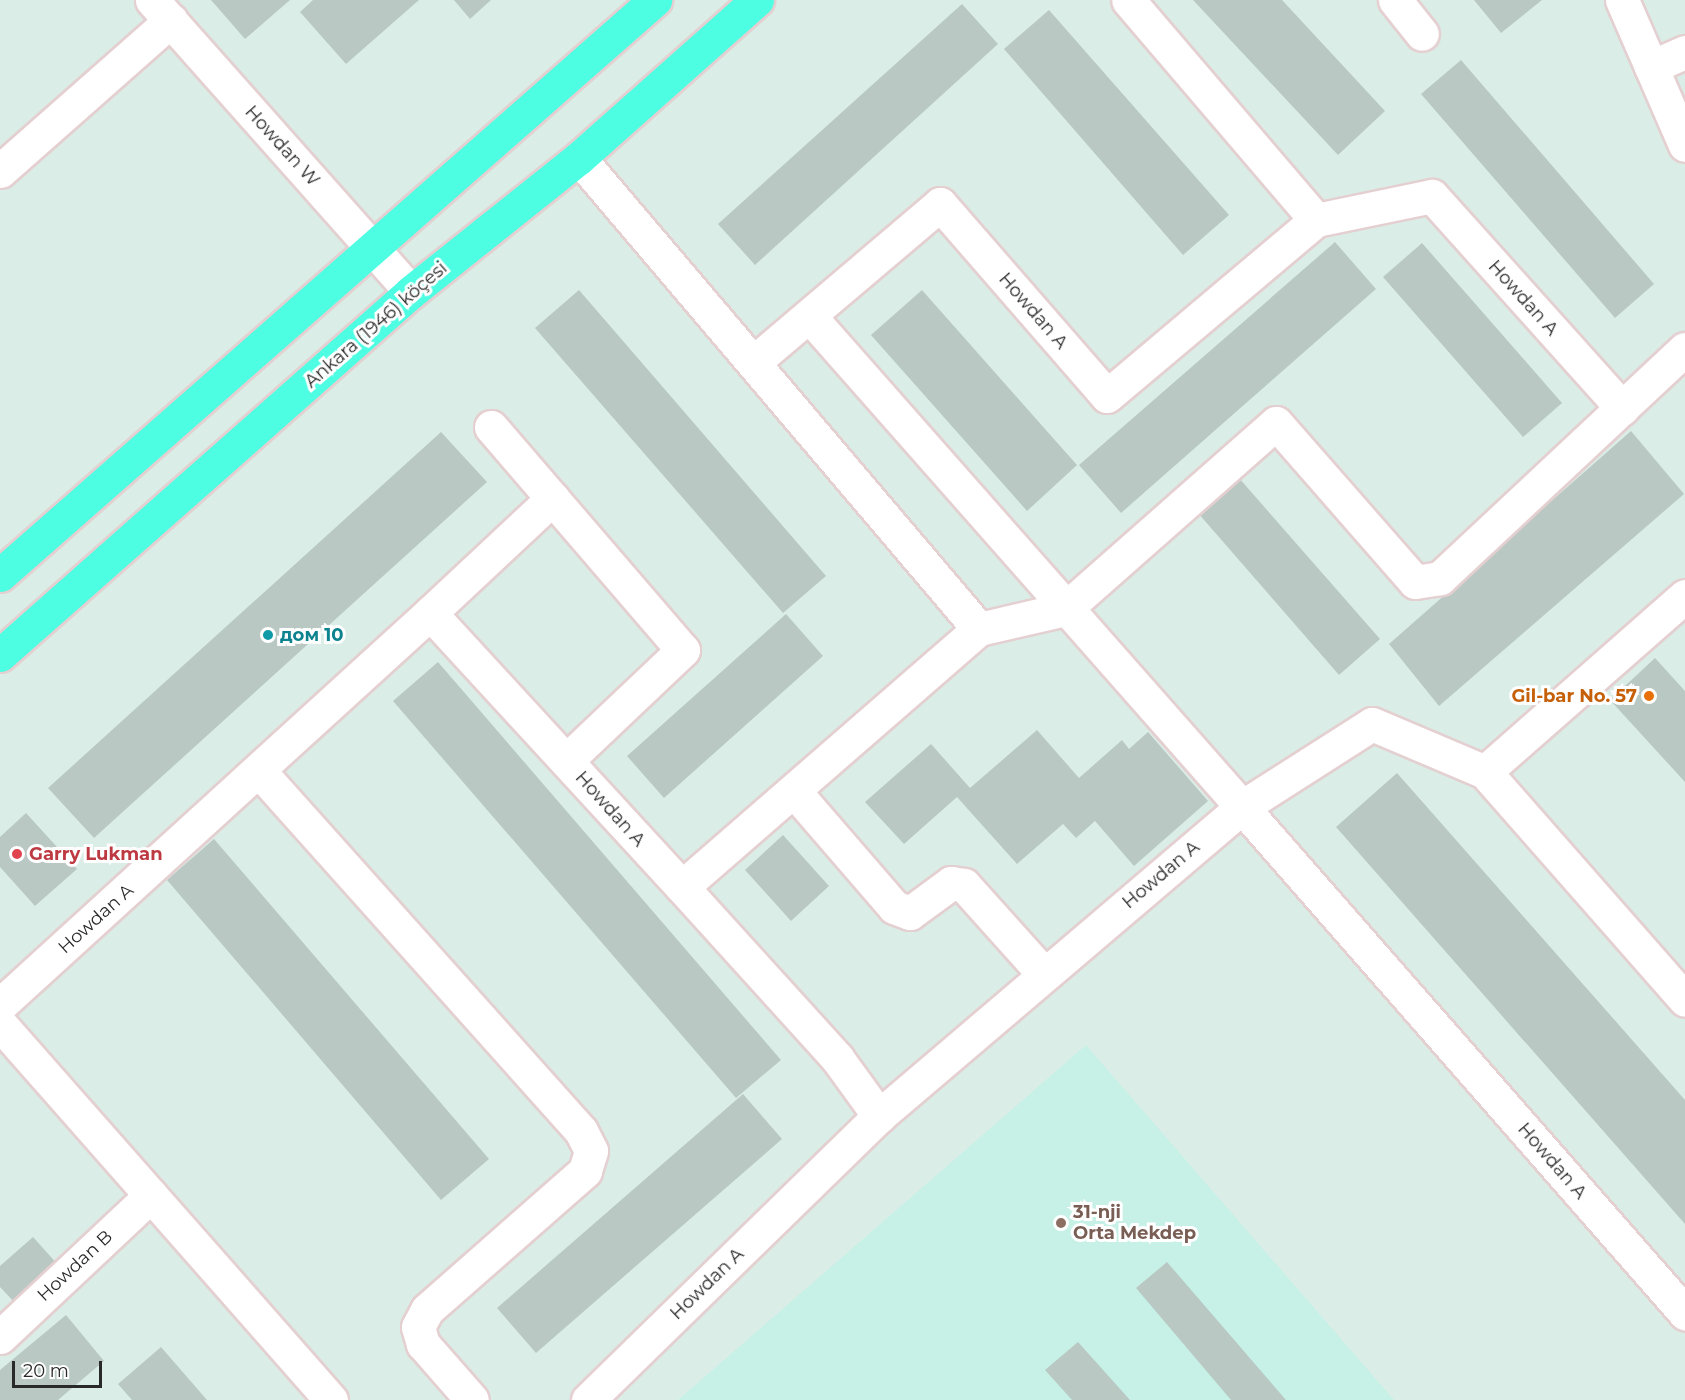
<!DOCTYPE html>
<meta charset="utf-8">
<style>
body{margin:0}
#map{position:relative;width:1685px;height:1400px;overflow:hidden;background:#daede6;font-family:Montserrat,sans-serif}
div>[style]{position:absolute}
.education>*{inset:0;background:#c7f1e6}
.building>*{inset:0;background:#b9c8c3}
.roads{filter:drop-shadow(2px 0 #e4cfd1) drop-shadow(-2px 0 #e4cfd1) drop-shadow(0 2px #e4cfd1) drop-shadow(0 -2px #e4cfd1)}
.minor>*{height:33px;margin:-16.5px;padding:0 16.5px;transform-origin:16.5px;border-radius:16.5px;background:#fff}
.major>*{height:33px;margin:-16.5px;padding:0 16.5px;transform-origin:16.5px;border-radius:16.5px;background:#4dfee2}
.dots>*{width:16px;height:16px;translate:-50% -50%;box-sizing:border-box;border:3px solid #fff;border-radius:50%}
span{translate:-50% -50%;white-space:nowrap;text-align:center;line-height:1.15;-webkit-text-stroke:6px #fff;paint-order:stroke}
.street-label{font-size:18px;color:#292929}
.culture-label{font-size:18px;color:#0d838f;font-weight:700}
.left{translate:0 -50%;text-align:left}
.food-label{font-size:18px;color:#c56008;font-weight:700}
.right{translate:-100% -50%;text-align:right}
.health-label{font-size:18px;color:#be3a42;font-weight:700}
.education-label{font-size:18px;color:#785e54;font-weight:700}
.scale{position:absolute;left:12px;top:1361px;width:90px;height:27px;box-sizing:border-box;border:3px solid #292929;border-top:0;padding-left:8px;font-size:18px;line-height:21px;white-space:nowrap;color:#292929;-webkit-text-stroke:4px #fff;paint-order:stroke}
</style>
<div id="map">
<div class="education">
<div style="clip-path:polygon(1086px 1045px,1394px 1400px,678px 1400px)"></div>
</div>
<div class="building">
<div style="clip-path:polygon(211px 0,290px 0,245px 39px)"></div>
<div style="clip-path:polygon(313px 0,419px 0,346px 64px,300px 12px)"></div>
<div style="clip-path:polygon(454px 0,491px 0,470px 19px)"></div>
<div style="clip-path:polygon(1193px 0,1282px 0,1385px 111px,1338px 155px)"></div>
<div style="clip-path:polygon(1474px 0,1542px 0,1501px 33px)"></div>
<div style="clip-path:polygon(962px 4px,998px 44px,755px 265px,718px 224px)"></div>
<div style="clip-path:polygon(1049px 10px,1229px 215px,1183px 255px,1004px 49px)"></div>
<div style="clip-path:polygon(1461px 60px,1654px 284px,1615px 318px,1421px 94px)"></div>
<div style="clip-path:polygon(1335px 242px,1376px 289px,1121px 513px,1079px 465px)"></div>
<div style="clip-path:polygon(1422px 243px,1562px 403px,1523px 437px,1383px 277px)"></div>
<div style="clip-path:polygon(579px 290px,826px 576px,783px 613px,535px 328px)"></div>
<div style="clip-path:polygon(922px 290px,1077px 465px,1027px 511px,871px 335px)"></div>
<div style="clip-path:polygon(1631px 431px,1684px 494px,1439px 706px,1389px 644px)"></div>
<div style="clip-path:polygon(441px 432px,487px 482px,94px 838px,48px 788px)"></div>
<div style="clip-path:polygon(1232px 470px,1380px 639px,1339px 675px,1191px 505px)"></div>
<div style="clip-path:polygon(786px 614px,823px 656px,664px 798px,627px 756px)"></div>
<div style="clip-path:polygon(1655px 658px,1685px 691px,1685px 782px,1610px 700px)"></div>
<div style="clip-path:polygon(438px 662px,781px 1060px,736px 1098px,393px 701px)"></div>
<div style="clip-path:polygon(1037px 730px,1079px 778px,1122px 740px,1129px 749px,1148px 732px,1208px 801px,1134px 866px,1095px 821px,1076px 838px,1063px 824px,1017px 864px,957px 797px,904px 844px,865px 802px,931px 744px,970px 788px)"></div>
<div style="clip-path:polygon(1397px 773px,1685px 1100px,1685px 1224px,1336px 827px)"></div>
<div style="clip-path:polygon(26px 813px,77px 869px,35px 906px,0 867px,0 837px)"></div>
<div style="clip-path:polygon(783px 835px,829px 886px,791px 921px,745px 870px)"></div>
<div style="clip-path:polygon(214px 839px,489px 1159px,441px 1200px,167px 880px)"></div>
<div style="clip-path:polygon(743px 1094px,782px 1139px,536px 1353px,497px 1308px)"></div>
<div style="clip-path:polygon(33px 1237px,59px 1266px,16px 1304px,0 1287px,0 1266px)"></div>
<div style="clip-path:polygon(1167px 1262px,1286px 1400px,1231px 1400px,1136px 1288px)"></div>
<div style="clip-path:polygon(66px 1315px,104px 1361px,58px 1400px,0 1400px,0 1370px)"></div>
<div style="clip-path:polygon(1078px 1342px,1130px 1400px,1072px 1400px,1045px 1370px)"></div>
<div style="clip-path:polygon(161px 1347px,207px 1400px,132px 1400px,118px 1384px)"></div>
</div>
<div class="roads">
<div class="minor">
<div style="left:152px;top:0;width:390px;rotate:48.4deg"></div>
<div style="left:1395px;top:0;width:43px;rotate:51.5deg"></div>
<div style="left:1622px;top:0;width:158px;rotate:66.5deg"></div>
<div style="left:1651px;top:67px;width:37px;rotate:-24deg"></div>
<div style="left:0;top:171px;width:228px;rotate:-41.4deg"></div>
<div style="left:1316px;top:220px;width:118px;rotate:-11.7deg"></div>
<div style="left:1432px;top:196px;width:285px;rotate:48.1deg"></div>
<div style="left:811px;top:318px;width:652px;rotate:48.61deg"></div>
<div style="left:1242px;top:807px;width:154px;rotate:-32.6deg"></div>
<div style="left:1372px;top:724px;width:123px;rotate:23deg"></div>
<div style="left:754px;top:362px;width:244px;rotate:-40.3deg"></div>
<div style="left:940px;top:204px;width:254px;rotate:49deg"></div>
<div style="left:1107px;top:396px;width:273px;rotate:-40.1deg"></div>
<div style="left:1316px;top:220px;width:289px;rotate:-130.5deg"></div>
<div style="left:491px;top:427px;width:294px;rotate:49.3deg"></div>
<div style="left:683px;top:650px;width:161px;rotate:136.5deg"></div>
<div style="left:1685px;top:596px;width:266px;rotate:138.7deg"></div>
<div style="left:1485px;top:772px;width:303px;rotate:48.7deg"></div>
<div style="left:430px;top:613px;width:168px;rotate:-43.1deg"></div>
<div style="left:979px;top:629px;width:88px;rotate:-13.1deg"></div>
<div style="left:1065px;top:609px;width:281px;rotate:-41.4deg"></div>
<div style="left:1276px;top:423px;width:211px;rotate:48.8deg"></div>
<div style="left:1415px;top:582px;width:25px;rotate:-9deg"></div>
<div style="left:1440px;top:578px;width:335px;rotate:-43.1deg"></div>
<div style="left:260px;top:772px;width:482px;rotate:48.2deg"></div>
<div style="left:581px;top:1131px;width:22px;rotate:63deg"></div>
<div style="left:591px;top:1151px;width:21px;rotate:107deg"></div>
<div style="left:585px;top:1171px;width:210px;rotate:138.7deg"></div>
<div style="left:427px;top:1310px;width:19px;rotate:118deg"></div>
<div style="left:418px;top:1327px;width:18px;rotate:74deg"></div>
<div style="left:423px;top:1344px;width:74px;rotate:48.8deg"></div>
<div style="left:794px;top:791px;width:153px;rotate:49.2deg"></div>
<div style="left:894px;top:907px;width:17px;rotate:21deg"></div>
<div style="left:910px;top:913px;width:51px;rotate:-36.2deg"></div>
<div style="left:951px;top:883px;width:13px;rotate:9deg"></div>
<div style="left:964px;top:885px;width:118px;rotate:48.1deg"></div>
<div style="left:682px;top:887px;width:231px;rotate:47.8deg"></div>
<div style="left:837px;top:1058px;width:72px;rotate:54.1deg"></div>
<div style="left:0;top:1005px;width:582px;rotate:-42.35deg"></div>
<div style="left:430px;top:613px;width:372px;rotate:47.4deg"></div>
<div style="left:682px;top:887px;width:393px;rotate:-41deg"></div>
<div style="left:979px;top:629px;width:618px;rotate:-130.34deg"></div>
<div style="left:0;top:1024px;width:501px;rotate:48.64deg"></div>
<div style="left:0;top:1337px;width:207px;rotate:-43.2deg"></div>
<div style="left:588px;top:1400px;width:407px;rotate:-44.3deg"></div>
<div style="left:879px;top:1116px;width:477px;rotate:-40.4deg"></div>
<div style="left:1242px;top:807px;width:673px;rotate:48.8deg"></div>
</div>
<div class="major">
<div style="left:0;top:575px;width:872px;rotate:-41.28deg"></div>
<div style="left:0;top:655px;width:548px;rotate:-41.45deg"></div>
<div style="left:411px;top:292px;width:215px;rotate:-38.6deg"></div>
<div style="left:579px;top:158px;width:238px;rotate:-41.6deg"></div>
</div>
</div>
<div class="dots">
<div style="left:268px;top:635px;background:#0f9aa8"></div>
<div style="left:1649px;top:696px;background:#e8710a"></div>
<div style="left:17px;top:854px;background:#e0444e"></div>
<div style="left:1061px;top:1223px;background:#8d6e63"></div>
</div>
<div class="street-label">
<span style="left:282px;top:146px;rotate:48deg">Howdan W</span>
<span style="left:1523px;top:298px;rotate:48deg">Howdan A</span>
<span style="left:1033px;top:311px;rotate:49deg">Howdan A</span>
<span style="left:376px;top:325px;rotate:-41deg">Ankara (1946) köçesi</span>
<span style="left:610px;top:809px;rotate:48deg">Howdan A</span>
<span style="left:1161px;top:875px;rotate:-40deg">Howdan A</span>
<span style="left:96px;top:919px;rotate:-42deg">Howdan A</span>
<span style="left:1552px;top:1161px;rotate:49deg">Howdan A</span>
<span style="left:75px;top:1266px;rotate:-43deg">Howdan B</span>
<span style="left:707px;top:1284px;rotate:-44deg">Howdan A</span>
</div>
<div class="culture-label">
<span class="left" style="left:280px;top:635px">дом 10</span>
</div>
<div class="food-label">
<span class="right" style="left:1637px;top:696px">Gil-bar No. 57</span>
</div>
<div class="health-label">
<span class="left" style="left:29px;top:854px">Garry Lukman</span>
</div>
<div class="education-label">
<span class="left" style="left:1073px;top:1223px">31-nji<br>Orta Mekdep</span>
</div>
<div class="scale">20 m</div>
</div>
